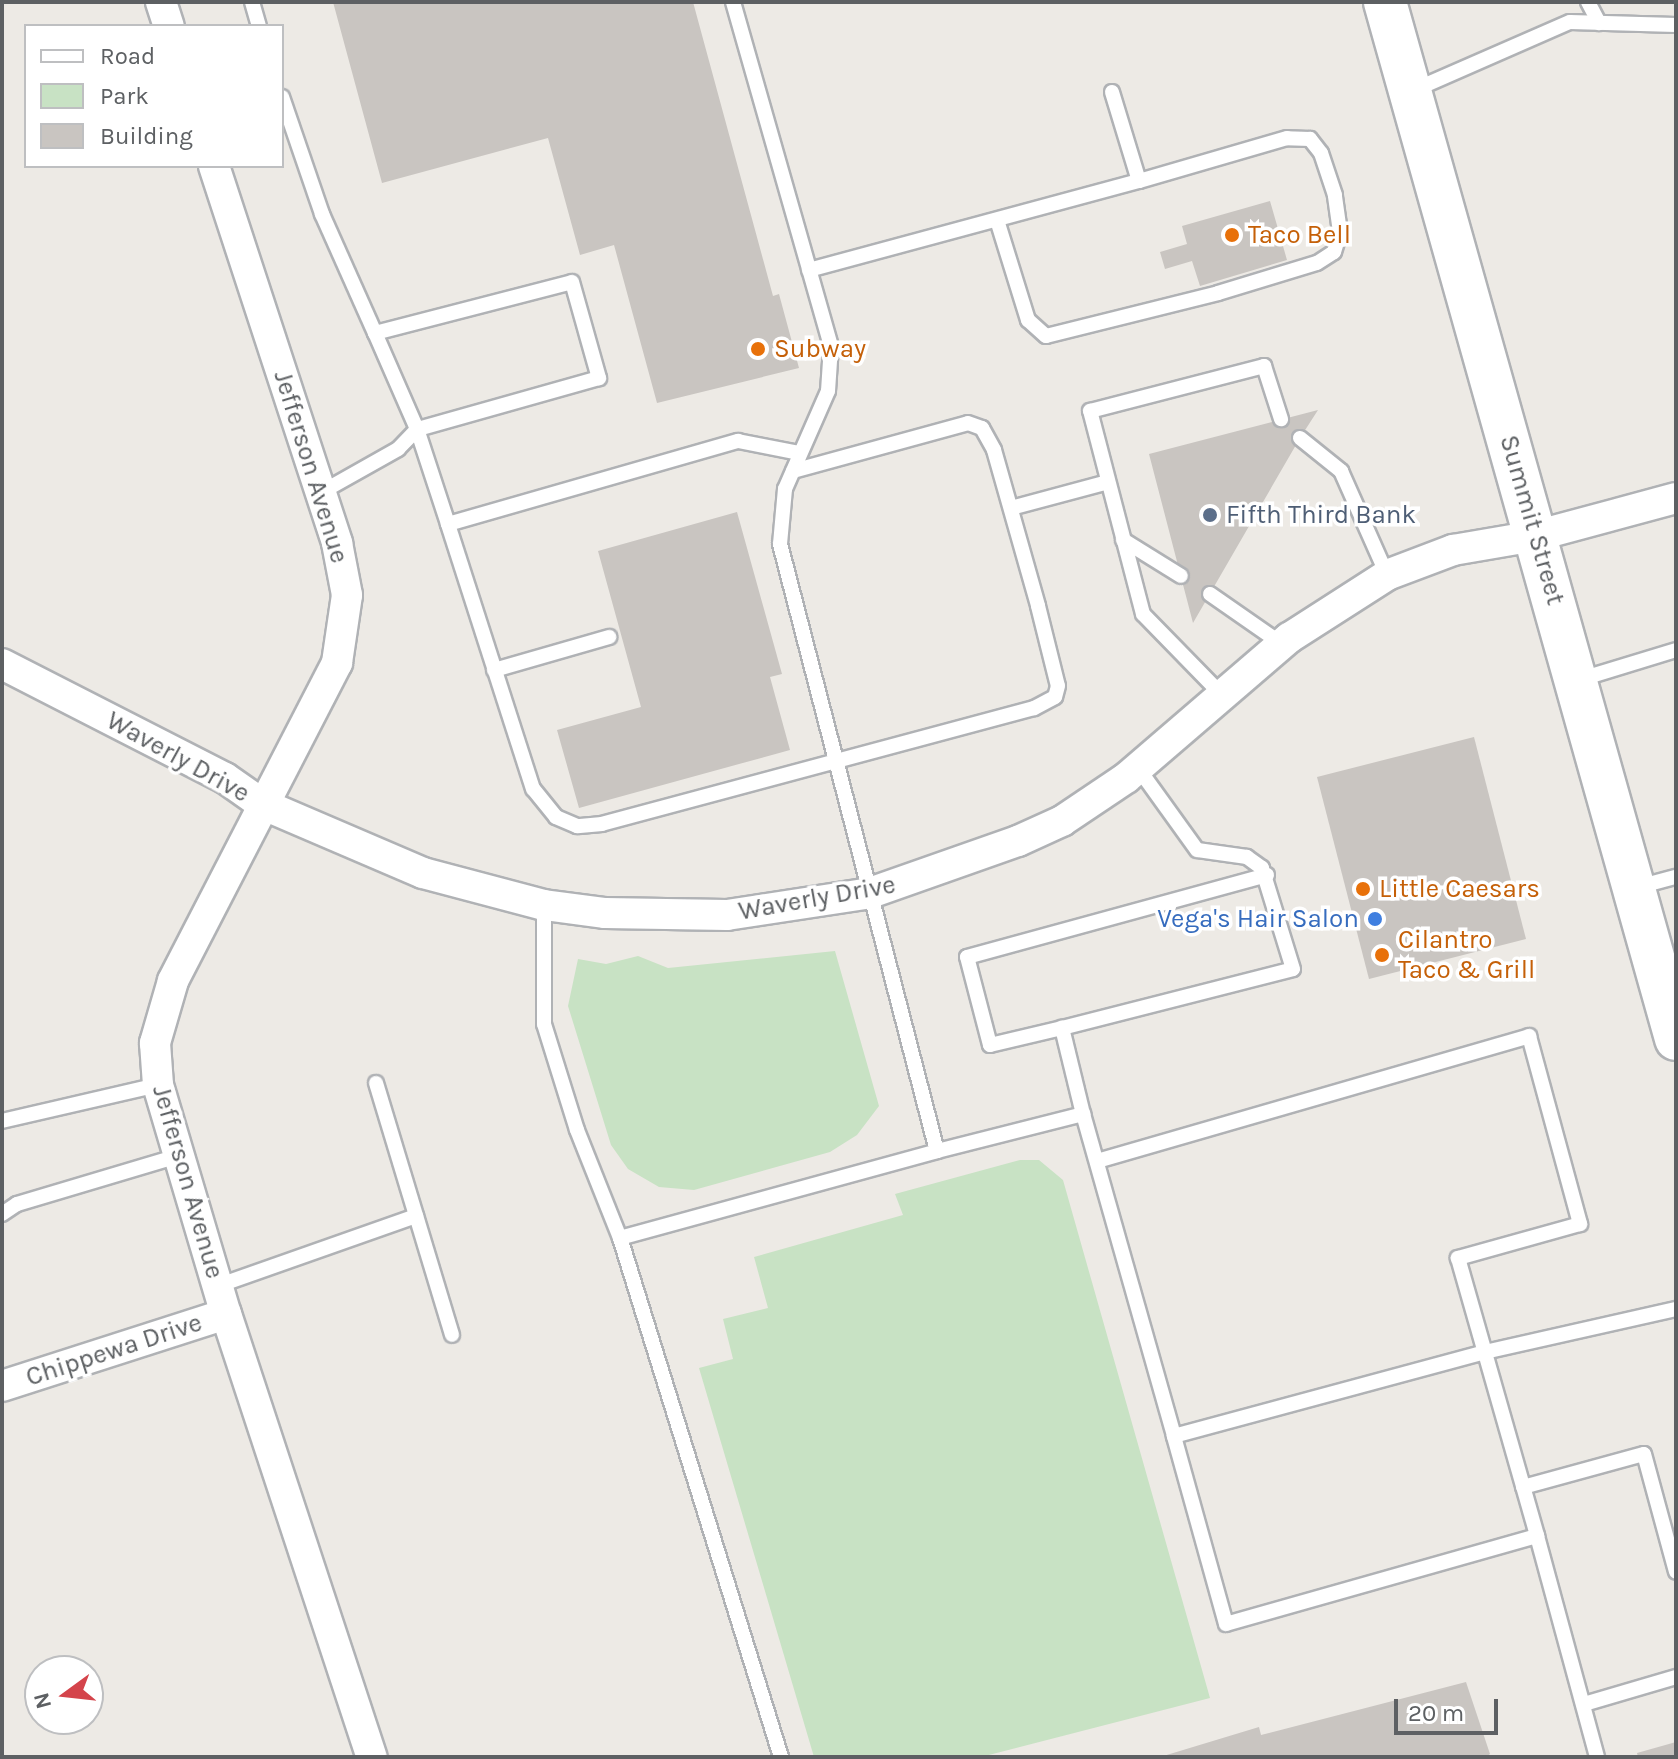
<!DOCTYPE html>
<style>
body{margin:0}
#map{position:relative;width:1678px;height:1759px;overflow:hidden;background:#edeae5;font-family:Karla,sans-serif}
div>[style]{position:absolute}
.green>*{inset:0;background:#c8e2c4}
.building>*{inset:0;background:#c9c5c1}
.roads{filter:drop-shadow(2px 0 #b0b2b5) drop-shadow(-2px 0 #b0b2b5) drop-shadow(0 2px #b0b2b5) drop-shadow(0 -2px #b0b2b5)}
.service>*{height:14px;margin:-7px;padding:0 7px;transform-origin:7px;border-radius:7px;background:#fff}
.minor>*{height:30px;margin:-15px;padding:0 15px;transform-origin:15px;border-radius:15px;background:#fff}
.secondary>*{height:42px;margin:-21px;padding:0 21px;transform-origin:21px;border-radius:21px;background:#fff}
.dots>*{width:22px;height:22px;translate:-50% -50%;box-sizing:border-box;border:4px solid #fff;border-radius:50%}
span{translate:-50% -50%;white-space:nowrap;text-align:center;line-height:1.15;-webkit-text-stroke:7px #fff;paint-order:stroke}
.food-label{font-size:26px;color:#c56008}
.left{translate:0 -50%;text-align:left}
.street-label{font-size:26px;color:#5d6063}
.service-label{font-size:26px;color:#4e5e75}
.shop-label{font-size:26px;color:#366cbe}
.right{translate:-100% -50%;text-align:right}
.frame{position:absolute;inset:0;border:4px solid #5d6063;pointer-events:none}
.legend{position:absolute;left:24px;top:24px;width:260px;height:144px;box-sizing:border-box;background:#fff;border:2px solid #bebfc1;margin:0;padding:10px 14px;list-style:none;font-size:24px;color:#5d6063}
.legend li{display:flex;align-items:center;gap:16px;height:40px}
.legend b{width:40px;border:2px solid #bebfc1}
.north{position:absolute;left:24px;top:1655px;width:80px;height:80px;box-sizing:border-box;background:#fff;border:2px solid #bebfc1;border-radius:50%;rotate:255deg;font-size:22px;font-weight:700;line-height:32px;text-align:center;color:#5d6063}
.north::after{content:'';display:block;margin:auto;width:28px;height:36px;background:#d4444b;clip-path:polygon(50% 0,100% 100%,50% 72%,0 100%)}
.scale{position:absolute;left:1394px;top:1699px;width:104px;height:36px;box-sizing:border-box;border:4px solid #5d6063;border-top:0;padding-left:10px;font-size:24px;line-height:28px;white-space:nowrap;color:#5d6063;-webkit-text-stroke:6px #fff;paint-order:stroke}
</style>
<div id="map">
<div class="green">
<div style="clip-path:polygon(835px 951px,879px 1106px,857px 1135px,830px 1152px,694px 1190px,659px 1187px,628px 1169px,611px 1145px,568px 1006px,578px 959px,606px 964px,638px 956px,668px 968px)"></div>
<div style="clip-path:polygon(1020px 1160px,1039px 1160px,1063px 1180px,1210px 1698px,981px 1757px,814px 1757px,699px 1368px,733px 1359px,723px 1319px,768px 1308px,754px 1257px,903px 1215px,895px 1194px)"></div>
</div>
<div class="building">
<div style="clip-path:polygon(333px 2px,693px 2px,773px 296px,779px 294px,799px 368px,657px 403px,614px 245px,580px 255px,548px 138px,382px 183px)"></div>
<div style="clip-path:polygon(1270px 201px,1287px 260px,1200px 286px,1192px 261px,1165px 269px,1160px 252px,1187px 244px,1182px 226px)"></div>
<div style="clip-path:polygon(1318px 410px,1300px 438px,1193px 623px,1149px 454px)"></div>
<div style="clip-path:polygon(737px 512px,782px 674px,770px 677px,790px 750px,579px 808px,557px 730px,641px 707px,598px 551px)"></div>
<div style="clip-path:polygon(1474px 737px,1526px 939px,1369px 979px,1317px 777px)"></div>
<div style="clip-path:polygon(1466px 1682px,1490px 1754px,1486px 1757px,1160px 1757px,1259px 1727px,1261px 1735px)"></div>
<div style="clip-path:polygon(1676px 1742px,1676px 1757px,1638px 1757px,1637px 1753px)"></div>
</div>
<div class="roads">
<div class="service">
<div style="left:252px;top:2px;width:25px;rotate:74deg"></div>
<div style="left:733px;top:2px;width:358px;rotate:74.1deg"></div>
<div style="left:831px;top:346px;width:45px;rotate:93.8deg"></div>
<div style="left:828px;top:391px;width:107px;rotate:113.7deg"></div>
<div style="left:785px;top:489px;width:55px;rotate:95.2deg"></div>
<div style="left:780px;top:544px;width:627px;rotate:75.5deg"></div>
<div style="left:937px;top:1151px;width:151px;rotate:-14.2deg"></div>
<div style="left:1083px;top:1114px;width:89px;rotate:-103.7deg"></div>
<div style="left:1062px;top:1028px;width:238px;rotate:-14.3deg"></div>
<div style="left:1293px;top:969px;width:106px;rotate:-107.1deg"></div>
<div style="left:1262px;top:868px;width:19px;rotate:-144deg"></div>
<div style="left:1247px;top:857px;width:50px;rotate:-172deg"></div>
<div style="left:1197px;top:850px;width:101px;rotate:-125.7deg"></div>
<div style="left:1588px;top:2px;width:24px;rotate:62deg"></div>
<div style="left:1414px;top:90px;width:170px;rotate:-23.6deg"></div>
<div style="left:1570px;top:22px;width:106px;rotate:1.6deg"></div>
<div style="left:282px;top:97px;width:124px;rotate:71.1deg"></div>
<div style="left:322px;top:214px;width:130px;rotate:66deg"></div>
<div style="left:997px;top:220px;width:105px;rotate:72.8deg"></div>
<div style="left:1028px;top:320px;width:24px;rotate:42deg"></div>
<div style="left:1046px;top:336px;width:177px;rotate:-14deg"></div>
<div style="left:1218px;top:293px;width:103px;rotate:-16.9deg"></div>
<div style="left:1317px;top:263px;width:20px;rotate:-33deg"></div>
<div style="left:1334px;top:252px;width:21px;rotate:-73deg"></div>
<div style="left:1340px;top:232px;width:37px;rotate:-98deg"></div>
<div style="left:1335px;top:195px;width:44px;rotate:-108.4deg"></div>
<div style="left:1321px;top:153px;width:18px;rotate:-128deg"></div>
<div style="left:1310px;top:139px;width:23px;rotate:-178deg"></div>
<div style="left:1287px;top:138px;width:154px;rotate:163.8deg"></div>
<div style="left:1139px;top:181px;width:93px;rotate:-106.9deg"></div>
<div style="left:809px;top:270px;width:342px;rotate:-15.1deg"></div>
<div style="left:572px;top:282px;width:100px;rotate:74.3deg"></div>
<div style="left:599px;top:378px;width:189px;rotate:164.3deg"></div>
<div style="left:417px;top:429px;width:105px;rotate:-113.6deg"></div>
<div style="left:375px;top:333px;width:203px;rotate:-14.5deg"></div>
<div style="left:1300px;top:438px;width:53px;rotate:38.8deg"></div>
<div style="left:1341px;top:471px;width:114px;rotate:66.1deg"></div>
<div style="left:793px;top:471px;width:181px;rotate:-15.3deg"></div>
<div style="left:968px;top:423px;width:15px;rotate:20deg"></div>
<div style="left:982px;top:428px;width:25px;rotate:61deg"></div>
<div style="left:994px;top:450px;width:162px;rotate:74.2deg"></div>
<div style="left:1038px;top:606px;width:82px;rotate:76deg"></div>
<div style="left:1058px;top:686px;width:11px;rotate:105deg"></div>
<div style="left:1055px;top:697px;width:24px;rotate:152deg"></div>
<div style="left:1034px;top:708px;width:447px;rotate:165deg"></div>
<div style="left:602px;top:824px;width:25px;rotate:175deg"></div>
<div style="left:577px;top:826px;width:23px;rotate:-157deg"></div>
<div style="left:556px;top:817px;width:36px;rotate:-129deg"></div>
<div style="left:533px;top:789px;width:278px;rotate:-107.8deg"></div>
<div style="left:448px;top:524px;width:302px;rotate:-16deg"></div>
<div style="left:738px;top:441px;width:63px;rotate:11deg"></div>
<div style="left:320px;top:493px;width:90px;rotate:-29.4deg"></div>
<div style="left:398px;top:449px;width:28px;rotate:-46deg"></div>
<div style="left:417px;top:429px;width:100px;rotate:71.9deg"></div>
<div style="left:1011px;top:508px;width:100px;rotate:-15deg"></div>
<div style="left:1123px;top:540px;width:68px;rotate:31.8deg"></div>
<div style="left:1210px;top:594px;width:88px;rotate:34.8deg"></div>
<div style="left:494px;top:670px;width:120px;rotate:-16deg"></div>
<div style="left:1578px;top:680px;width:102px;rotate:-17deg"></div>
<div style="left:1222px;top:695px;width:113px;rotate:-134.3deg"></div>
<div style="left:1143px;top:614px;width:210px;rotate:-104.6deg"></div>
<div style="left:1090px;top:411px;width:180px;rotate:-14.5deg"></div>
<div style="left:1264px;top:366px;width:56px;rotate:72.2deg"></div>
<div style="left:1638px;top:887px;width:39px;rotate:-15deg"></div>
<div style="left:544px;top:905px;width:119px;rotate:90deg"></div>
<div style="left:544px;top:1024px;width:111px;rotate:72.7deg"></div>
<div style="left:577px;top:1130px;width:116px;rotate:68.3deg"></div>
<div style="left:1062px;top:1028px;width:74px;rotate:166.7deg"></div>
<div style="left:990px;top:1045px;width:91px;rotate:-104.6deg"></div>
<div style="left:967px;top:957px;width:311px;rotate:-15.3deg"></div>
<div style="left:376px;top:1083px;width:263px;rotate:73.2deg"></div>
<div style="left:1083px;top:1114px;width:335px;rotate:74.2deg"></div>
<div style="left:1174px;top:1436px;width:322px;rotate:-15.1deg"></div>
<div style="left:1485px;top:1352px;width:196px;rotate:-12.7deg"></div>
<div style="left:2px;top:1121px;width:160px;rotate:-13deg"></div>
<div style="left:1097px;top:1161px;width:450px;rotate:-16.1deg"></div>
<div style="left:1529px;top:1036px;width:195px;rotate:74.8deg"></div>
<div style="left:1580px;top:1224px;width:127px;rotate:164.4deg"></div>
<div style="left:1458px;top:1258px;width:289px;rotate:74.1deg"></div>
<div style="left:1537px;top:1536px;width:323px;rotate:164.2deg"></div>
<div style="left:1226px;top:1624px;width:195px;rotate:-105.5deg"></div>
<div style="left:2px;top:1214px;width:18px;rotate:-34deg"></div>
<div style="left:17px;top:1204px;width:168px;rotate:-16.6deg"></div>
<div style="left:217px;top:1286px;width:211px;rotate:-19.4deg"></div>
<div style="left:1523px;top:1487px;width:125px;rotate:-15.3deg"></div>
<div style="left:1644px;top:1454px;width:122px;rotate:74.8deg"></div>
<div style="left:1537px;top:1536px;width:229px;rotate:74.8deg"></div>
<div style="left:1584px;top:1704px;width:96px;rotate:-16.4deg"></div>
<div style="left:781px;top:1757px;width:543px;rotate:-107.23deg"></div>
<div style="left:620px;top:1238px;width:329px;rotate:-15.3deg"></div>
</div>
<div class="minor">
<div style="left:161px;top:2px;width:25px;rotate:72deg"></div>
<div style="left:214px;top:166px;width:397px;rotate:71.9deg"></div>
<div style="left:337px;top:543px;width:53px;rotate:79.1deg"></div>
<div style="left:347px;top:595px;width:69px;rotate:98.4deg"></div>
<div style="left:337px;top:663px;width:358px;rotate:117.3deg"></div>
<div style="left:173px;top:981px;width:65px;rotate:106.2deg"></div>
<div style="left:155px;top:1043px;width:42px;rotate:85.9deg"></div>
<div style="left:158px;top:1085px;width:239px;rotate:73.5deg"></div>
<div style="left:226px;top:1314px;width:466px;rotate:71.8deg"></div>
<div style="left:2px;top:664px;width:250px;rotate:27.1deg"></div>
<div style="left:225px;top:778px;width:45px;rotate:35.1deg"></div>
<div style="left:262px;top:804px;width:175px;rotate:23.2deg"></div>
<div style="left:423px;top:873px;width:125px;rotate:14.8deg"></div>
<div style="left:544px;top:905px;width:62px;rotate:7.5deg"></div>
<div style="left:605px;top:913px;width:122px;rotate:0.9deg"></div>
<div style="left:727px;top:915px;width:145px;rotate:-8.7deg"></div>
<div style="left:870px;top:893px;width:157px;rotate:-19.4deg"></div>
<div style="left:1018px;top:841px;width:48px;rotate:-24.4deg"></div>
<div style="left:1062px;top:821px;width:77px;rotate:-33.9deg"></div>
<div style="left:1126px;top:778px;width:215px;rotate:-40.7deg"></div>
<div style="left:1289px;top:638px;width:117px;rotate:-32.7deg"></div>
<div style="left:1387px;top:575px;width:71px;rotate:-20.7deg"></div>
<div style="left:1453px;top:550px;width:83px;rotate:-9.7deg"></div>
<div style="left:1535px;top:536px;width:146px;rotate:-15.1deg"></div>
<div style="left:2px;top:1386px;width:235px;rotate:-17.8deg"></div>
</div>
<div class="secondary">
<div style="left:1385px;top:2px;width:1077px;rotate:74.32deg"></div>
</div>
</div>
<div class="dots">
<div style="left:1232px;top:235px;background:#e8710a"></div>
<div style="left:758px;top:349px;background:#e8710a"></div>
<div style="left:1210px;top:515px;background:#5c6f8a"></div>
<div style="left:1363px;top:889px;background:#e8710a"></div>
<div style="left:1375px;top:919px;background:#3f7fe0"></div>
<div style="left:1382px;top:955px;background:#e8710a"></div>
</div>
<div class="food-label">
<span class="left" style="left:1248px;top:235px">Taco Bell</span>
<span class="left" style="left:774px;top:349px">Subway</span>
<span class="left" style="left:1379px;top:889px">Little Caesars</span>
<span class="left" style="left:1398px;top:955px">Cilantro<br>Taco &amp; Grill</span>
</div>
<div class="street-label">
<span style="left:311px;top:467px;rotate:73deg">Jefferson Avenue</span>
<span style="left:1532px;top:520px;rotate:74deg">Summit Street</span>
<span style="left:178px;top:757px;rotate:29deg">Waverly Drive</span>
<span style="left:817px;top:898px;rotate:-10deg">Waverly Drive</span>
<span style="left:188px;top:1182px;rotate:74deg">Jefferson Avenue</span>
<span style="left:114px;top:1350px;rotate:-18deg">Chippewa Drive</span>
</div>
<div class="service-label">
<span class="left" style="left:1226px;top:515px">Fifth Third Bank</span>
</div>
<div class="shop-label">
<span class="right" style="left:1359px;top:919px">Vega's Hair Salon</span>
</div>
<div class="frame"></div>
<ul class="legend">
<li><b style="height:10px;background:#fff"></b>Road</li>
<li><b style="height:22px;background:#c8e2c4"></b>Park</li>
<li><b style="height:22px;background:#c9c5c1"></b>Building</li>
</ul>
<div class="north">N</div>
<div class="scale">20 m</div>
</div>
